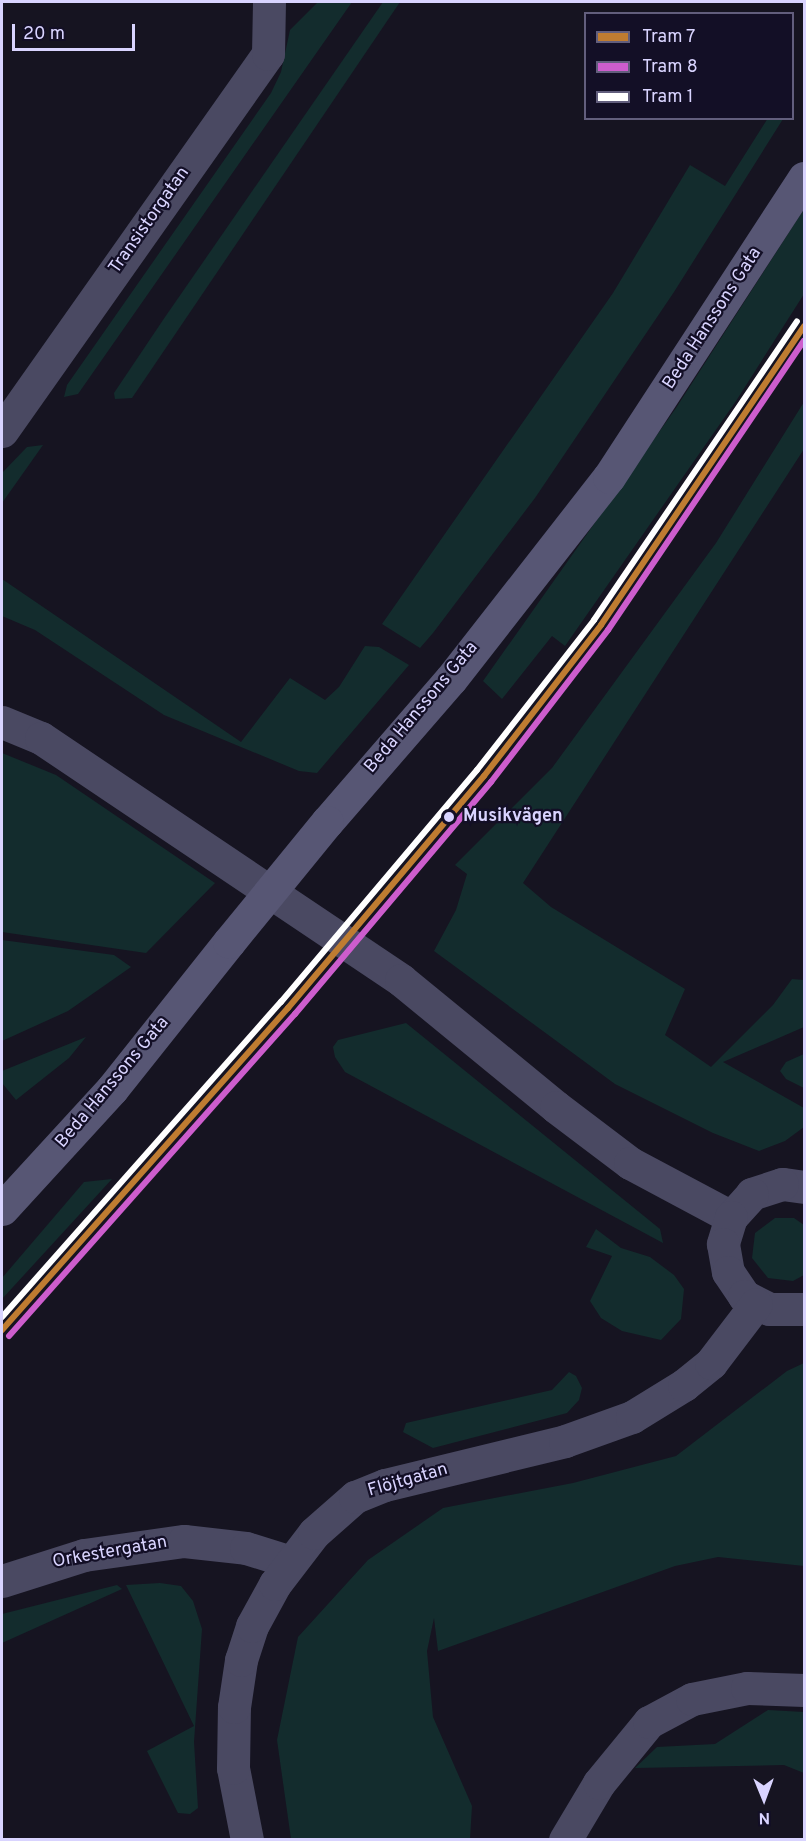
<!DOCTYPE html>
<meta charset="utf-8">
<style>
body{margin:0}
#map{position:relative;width:806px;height:1841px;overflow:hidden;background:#161421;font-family:Overpass,sans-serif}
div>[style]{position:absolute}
.green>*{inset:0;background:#132c2d}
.street>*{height:33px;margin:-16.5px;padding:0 16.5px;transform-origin:16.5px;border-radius:16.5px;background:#4a4962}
.secondary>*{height:33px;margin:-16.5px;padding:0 16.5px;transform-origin:16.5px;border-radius:16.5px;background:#575674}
.secondary-bridge>*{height:33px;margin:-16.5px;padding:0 16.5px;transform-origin:16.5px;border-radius:16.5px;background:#575674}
.tram-1>*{height:6px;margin:-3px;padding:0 3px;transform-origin:3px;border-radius:3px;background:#bf7c31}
.tram-2>*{height:6px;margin:-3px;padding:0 3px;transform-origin:3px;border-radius:3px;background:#cd5dcd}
.tram-3>*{height:6px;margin:-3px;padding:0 3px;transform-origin:3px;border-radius:3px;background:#fff}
.dots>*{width:16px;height:16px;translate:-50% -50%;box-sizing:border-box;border:3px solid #130f26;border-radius:50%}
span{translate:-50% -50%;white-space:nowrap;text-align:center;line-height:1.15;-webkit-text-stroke:4.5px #130f26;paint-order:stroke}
.street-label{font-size:18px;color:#d9d4ff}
.stop-label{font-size:18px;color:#d9d4ff;font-weight:700}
.left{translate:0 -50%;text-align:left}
.frame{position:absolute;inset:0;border:3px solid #d9d4ff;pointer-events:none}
.legend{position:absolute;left:584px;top:12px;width:210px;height:108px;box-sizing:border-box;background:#130f26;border:2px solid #625e7d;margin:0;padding:8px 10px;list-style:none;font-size:18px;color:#d9d4ff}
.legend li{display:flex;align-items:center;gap:12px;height:30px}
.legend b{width:30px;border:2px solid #625e7d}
.north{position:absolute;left:734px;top:1769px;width:60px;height:60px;-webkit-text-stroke:4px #130f26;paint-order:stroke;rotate:179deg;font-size:16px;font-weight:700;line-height:24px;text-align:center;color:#d9d4ff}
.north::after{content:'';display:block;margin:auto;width:21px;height:27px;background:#d9d4ff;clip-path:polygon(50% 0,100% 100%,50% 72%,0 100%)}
.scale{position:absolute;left:12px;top:24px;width:123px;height:27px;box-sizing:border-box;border:3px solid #d9d4ff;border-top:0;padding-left:8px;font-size:18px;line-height:21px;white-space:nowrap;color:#d9d4ff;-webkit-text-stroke:4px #130f26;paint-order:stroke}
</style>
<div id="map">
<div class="green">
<div style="clip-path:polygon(318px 2px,352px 2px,78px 394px,64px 397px,67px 385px,271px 93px,281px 72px,290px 30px)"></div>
<div style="clip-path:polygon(383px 2px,400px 2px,132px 398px,115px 399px,114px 393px,163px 320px)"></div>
<div style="clip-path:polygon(768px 118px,783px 119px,674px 292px,535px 498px,433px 633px,420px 648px,382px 624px,613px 293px,687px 170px,690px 165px,725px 186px)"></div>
<div style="clip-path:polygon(804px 209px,804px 294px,736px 401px,565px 646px,552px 636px,502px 699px,483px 681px,676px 408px)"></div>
<div style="clip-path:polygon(804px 402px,804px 449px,523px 883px,551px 907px,685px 989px,665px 1035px,711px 1067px,773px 1005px,792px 979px,804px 980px,804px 1027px,723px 1062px,804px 1108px,804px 1127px,785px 1141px,759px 1151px,713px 1133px,615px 1084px,434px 951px,456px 910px,467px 874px,455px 865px,552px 768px,716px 543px)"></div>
<div style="clip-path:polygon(43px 445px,2px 503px,2px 473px,27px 447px)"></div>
<div style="clip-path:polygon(2px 579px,241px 742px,290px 678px,325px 700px,339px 687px,365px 646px,379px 647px,409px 665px,317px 773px,299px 771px,164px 715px,35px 630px,2px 616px)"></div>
<div style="clip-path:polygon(2px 753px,56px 775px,215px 883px,146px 953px,2px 932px)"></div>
<div style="clip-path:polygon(2px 940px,114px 955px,131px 967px,68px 1011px,2px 1041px)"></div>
<div style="clip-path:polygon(406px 1023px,660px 1229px,663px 1243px,345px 1072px,335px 1057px,333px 1047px,338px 1040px)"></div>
<div style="clip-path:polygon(86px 1037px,69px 1058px,16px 1100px,2px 1083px,2px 1071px)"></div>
<div style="clip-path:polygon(804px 1054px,804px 1088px,786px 1079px,780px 1071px,786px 1062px)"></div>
<div style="clip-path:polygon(112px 1179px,2px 1299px,2px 1278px,84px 1182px)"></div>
<div style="clip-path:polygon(775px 1218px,794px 1218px,804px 1225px,804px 1275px,793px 1281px,768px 1278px,752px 1258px,755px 1233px)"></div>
<div style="clip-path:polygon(596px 1229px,621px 1248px,650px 1257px,674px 1275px,684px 1289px,681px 1319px,661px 1340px,622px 1331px,601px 1318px,590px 1301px,612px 1256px,586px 1247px)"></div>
<div style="clip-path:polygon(804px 1363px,804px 1566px,718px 1557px,675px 1566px,438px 1651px,434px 1618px,427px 1651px,433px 1717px,472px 1806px,470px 1839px,291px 1839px,277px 1740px,298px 1637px,368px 1560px,443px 1508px,573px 1483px,676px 1456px,787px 1371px)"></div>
<div style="clip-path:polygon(569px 1372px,576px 1376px,582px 1388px,579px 1400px,567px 1413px,433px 1448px,403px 1432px,406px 1423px,552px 1390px)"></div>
<div style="clip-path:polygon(160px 1583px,181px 1586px,193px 1601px,202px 1629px,194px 1742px,198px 1808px,190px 1814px,178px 1813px,147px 1751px,194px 1726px,126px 1585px)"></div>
<div style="clip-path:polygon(117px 1585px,122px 1589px,2px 1643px,2px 1614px)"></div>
<div style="clip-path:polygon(768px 1710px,804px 1712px,804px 1773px,784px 1765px,635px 1768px,657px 1747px,715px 1744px)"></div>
</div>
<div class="street">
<div style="left:2px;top:431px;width:461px;rotate:-54.8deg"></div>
<div style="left:268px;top:54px;width:52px;rotate:-88.9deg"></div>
<div style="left:2px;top:722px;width:42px;rotate:22.3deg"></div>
<div style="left:41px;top:738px;width:434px;rotate:33.9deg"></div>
<div style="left:401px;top:980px;width:200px;rotate:39.3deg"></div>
<div style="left:556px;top:1107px;width:93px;rotate:37.1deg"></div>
<div style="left:630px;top:1163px;width:115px;rotate:28.1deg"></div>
<div style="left:804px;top:1187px;width:22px;rotate:-172deg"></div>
<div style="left:782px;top:1184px;width:32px;rotate:162deg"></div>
<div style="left:752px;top:1194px;width:31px;rotate:132deg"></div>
<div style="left:731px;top:1217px;width:28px;rotate:107deg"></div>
<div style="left:723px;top:1244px;width:28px;rotate:80deg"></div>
<div style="left:728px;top:1272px;width:29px;rotate:56deg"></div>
<div style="left:744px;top:1296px;width:28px;rotate:27deg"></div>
<div style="left:769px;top:1309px;width:35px"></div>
<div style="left:2px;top:1581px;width:86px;rotate:-17.6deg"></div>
<div style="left:84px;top:1555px;width:101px;rotate:-8deg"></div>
<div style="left:184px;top:1541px;width:62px;rotate:6.4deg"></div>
<div style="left:246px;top:1548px;width:47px;rotate:17.3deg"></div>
<div style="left:247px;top:1840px;width:73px;rotate:-101deg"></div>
<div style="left:233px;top:1768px;width:61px;rotate:-89.1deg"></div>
<div style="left:234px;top:1707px;width:48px;rotate:-81.5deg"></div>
<div style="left:241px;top:1660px;width:36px;rotate:-72deg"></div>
<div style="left:252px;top:1626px;width:48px;rotate:-61.3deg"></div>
<div style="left:275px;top:1584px;width:64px;rotate:-52.6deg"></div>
<div style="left:314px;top:1533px;width:55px;rotate:-41.3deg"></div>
<div style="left:355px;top:1497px;width:32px;rotate:-22deg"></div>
<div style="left:385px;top:1485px;width:185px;rotate:-13.7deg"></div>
<div style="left:565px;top:1441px;width:71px;rotate:-19.7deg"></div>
<div style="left:632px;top:1417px;width:61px;rotate:-31.6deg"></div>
<div style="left:684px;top:1385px;width:35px;rotate:-39deg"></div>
<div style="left:711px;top:1363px;width:74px;rotate:-52.7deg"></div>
<div style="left:565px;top:1840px;width:66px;rotate:-59.2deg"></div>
<div style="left:599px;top:1783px;width:79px;rotate:-50.7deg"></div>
<div style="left:649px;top:1722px;width:49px;rotate:-28.1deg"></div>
<div style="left:692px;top:1699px;width:56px;rotate:-11.3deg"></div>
<div style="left:747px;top:1688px;width:57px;rotate:2deg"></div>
</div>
<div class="secondary">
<div style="left:327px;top:822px;width:189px;rotate:-49.1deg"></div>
<div style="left:451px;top:679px;width:256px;rotate:-52deg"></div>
<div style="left:609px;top:477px;width:357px;rotate:-56.9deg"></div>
<div style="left:2px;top:1209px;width:163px;rotate:-47.5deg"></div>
<div style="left:112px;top:1089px;width:188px;rotate:-51.5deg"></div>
</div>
<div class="secondary-bridge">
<div style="left:229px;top:942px;width:155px;rotate:-50.8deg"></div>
</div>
<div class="tram-1">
<div style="left:2px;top:1330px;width:431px;rotate:-48.4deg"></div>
<div style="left:288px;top:1008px;width:304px;rotate:-49.8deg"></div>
<div style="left:484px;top:776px;width:191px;rotate:-52.2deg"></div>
<div style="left:601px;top:625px;width:361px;rotate:-55.8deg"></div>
</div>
<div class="tram-2">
<div style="left:9px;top:1336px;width:431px;rotate:-48.4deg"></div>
<div style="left:295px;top:1014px;width:304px;rotate:-49.8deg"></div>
<div style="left:491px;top:782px;width:192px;rotate:-52.4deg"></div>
<div style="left:608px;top:630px;width:349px;rotate:-55.9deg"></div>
</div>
<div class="tram-3">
<div style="left:2px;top:1317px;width:421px;rotate:-48.5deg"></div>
<div style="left:281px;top:1002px;width:304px;rotate:-49.8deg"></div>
<div style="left:477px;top:770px;width:190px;rotate:-52deg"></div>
<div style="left:594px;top:620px;width:361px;rotate:-55.8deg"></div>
</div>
<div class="dots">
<div style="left:449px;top:817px;background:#d9d4ff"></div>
</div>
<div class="street-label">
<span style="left:150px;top:221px;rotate:-55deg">Transistorgatan</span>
<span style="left:713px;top:319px;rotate:-57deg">Beda Hanssons Gata</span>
<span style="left:422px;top:708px;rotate:-50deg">Beda Hanssons Gata</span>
<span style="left:113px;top:1083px;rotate:-50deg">Beda Hanssons Gata</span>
<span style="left:408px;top:1481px;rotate:-16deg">Flöjtgatan</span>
<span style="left:110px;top:1553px;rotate:-10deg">Orkestergatan</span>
</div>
<div class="stop-label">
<span class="left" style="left:463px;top:817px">Musikvägen</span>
</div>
<div class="frame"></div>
<ul class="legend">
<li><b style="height:8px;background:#bf7c31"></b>Tram 7</li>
<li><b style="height:8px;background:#cd5dcd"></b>Tram 8</li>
<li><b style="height:8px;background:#fff"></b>Tram 1</li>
</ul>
<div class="north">N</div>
<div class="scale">20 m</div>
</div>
